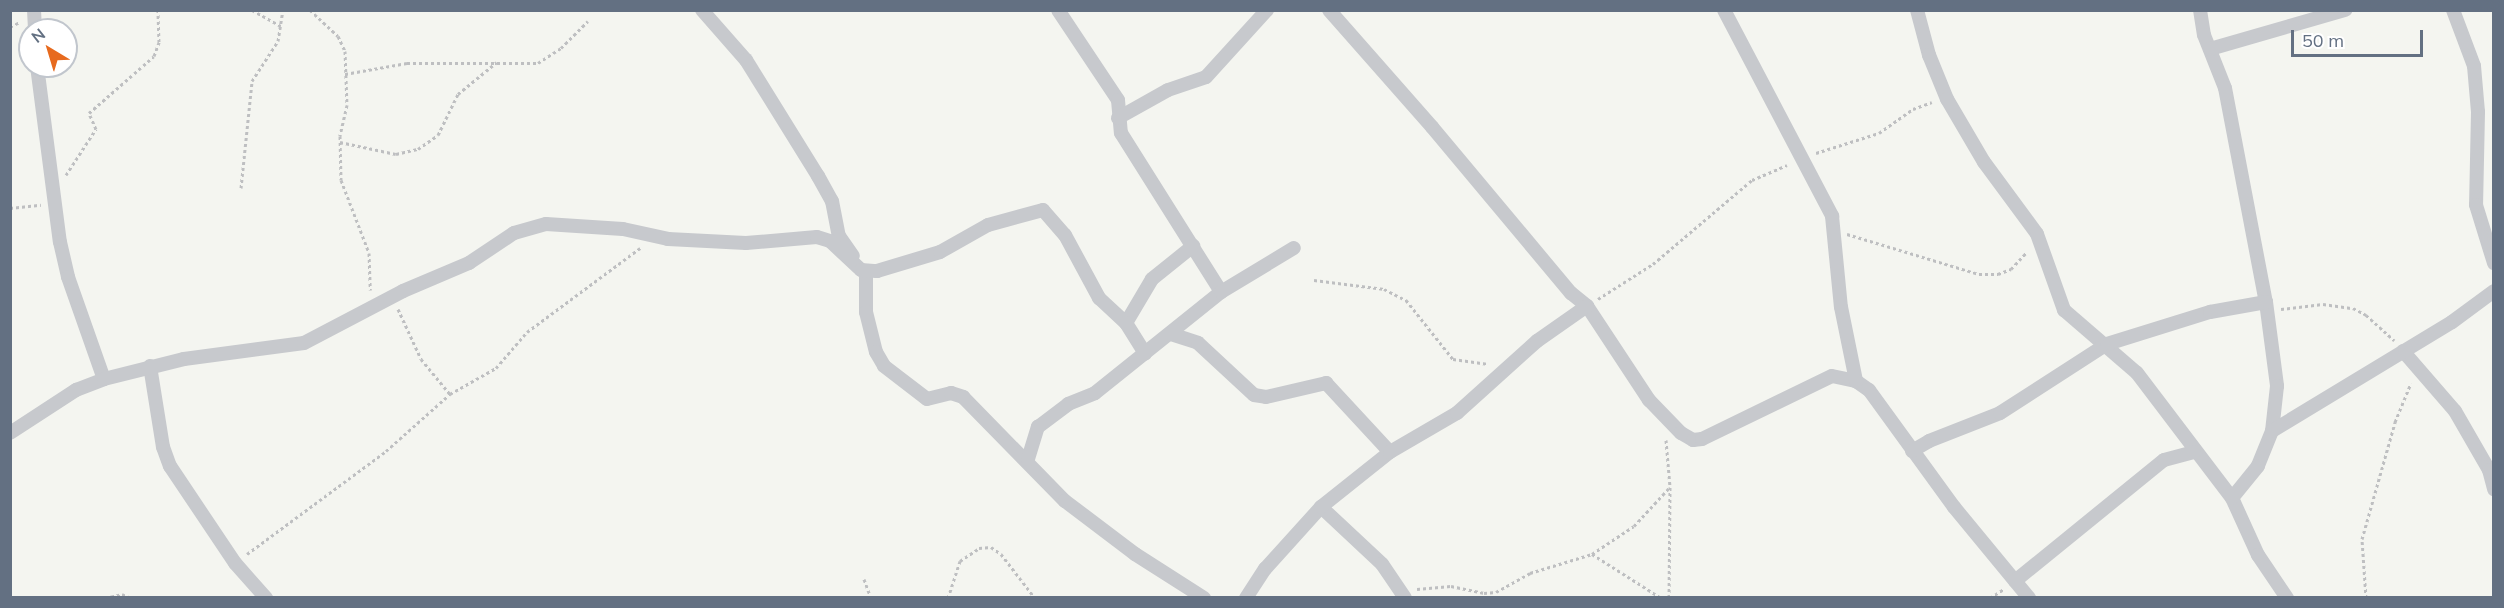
<!DOCTYPE html>
<style>
body{margin:0}
#map{position:relative;width:2504px;height:608px;overflow:hidden;background:#f4f5f0;font-family:Mulish,sans-serif}
div>[style]{position:absolute}
.path>*{height:3px;margin-top:-1.5px;transform-origin:0;background:repeating-linear-gradient(90deg,#bebfc1 0 3px,transparent 0 6px)}
.minor>*{height:14px;margin:-7px;padding:0 7px;transform-origin:7px;border-radius:7px;background:#c7c9cd}
span{translate:-50% -50%;white-space:nowrap;text-align:center;line-height:1.15;-webkit-text-stroke:6px #fff;paint-order:stroke}
.frame{position:absolute;inset:0;border:12px solid #637082;pointer-events:none}
.north{position:absolute;left:18px;top:18px;width:60px;height:60px;box-sizing:border-box;background:#fff;border:2px solid #c1c6cd;border-radius:50%;rotate:322deg;font-size:16px;font-weight:700;line-height:24px;text-align:center;color:#637082}
.north::after{content:'';display:block;margin:auto;width:21px;height:27px;background:#e76a1e;clip-path:polygon(50% 0,100% 100%,50% 72%,0 100%)}
.scale{position:absolute;left:2291px;top:30px;width:132px;height:27px;box-sizing:border-box;border:3px solid #637082;border-top:0;padding-left:8px;font-size:18px;line-height:21px;white-space:nowrap;color:#637082;-webkit-text-stroke:4px #fff;paint-order:stroke}
</style>
<div id="map">
<div class="path">
<div style="left:252px;top:10px;width:33px;rotate:29deg"></div>
<div style="left:310px;top:10px;width:38px;rotate:43deg"></div>
<div style="left:338px;top:36px;width:17px;rotate:65deg"></div>
<div style="left:345px;top:51px;width:54px;rotate:87.9deg"></div>
<div style="left:347px;top:105px;width:32px;rotate:103deg"></div>
<div style="left:340px;top:136px;width:44px;rotate:88.7deg"></div>
<div style="left:341px;top:180px;width:78px;rotate:69deg"></div>
<div style="left:369px;top:253px;width:37px;rotate:88deg"></div>
<div style="left:10px;top:27px;width:11px;rotate:-27deg"></div>
<div style="left:345px;top:74px;width:63px;rotate:-10.1deg"></div>
<div style="left:407px;top:63px;width:131px"></div>
<div style="left:538px;top:63px;width:27px;rotate:-33deg"></div>
<div style="left:561px;top:48px;width:38px;rotate:-45deg"></div>
<div style="left:340px;top:142px;width:57px;rotate:12.1deg"></div>
<div style="left:396px;top:154px;width:23px;rotate:-13deg"></div>
<div style="left:418px;top:149px;width:24px;rotate:-35deg"></div>
<div style="left:438px;top:135px;width:46px;rotate:-64deg"></div>
<div style="left:458px;top:94px;width:50px;rotate:-39.4deg"></div>
<div style="left:1816px;top:153px;width:66px;rotate:-17.6deg"></div>
<div style="left:1879px;top:133px;width:42px;rotate:-35.2deg"></div>
<div style="left:1913px;top:109px;width:20px;rotate:-20deg"></div>
<div style="left:66px;top:175px;width:55px;rotate:-56.9deg"></div>
<div style="left:96px;top:129px;width:17px;rotate:-114deg"></div>
<div style="left:89px;top:113px;width:86px;rotate:-41.2deg"></div>
<div style="left:154px;top:56px;width:15px;rotate:-70deg"></div>
<div style="left:159px;top:42px;width:32px;rotate:-92deg"></div>
<div style="left:241px;top:188px;width:108px;rotate:-84.1deg"></div>
<div style="left:252px;top:81px;width:48px;rotate:-57deg"></div>
<div style="left:278px;top:41px;width:31px;rotate:-81deg"></div>
<div style="left:10px;top:208px;width:31px;rotate:-6deg"></div>
<div style="left:1847px;top:234px;width:138px;rotate:16.9deg"></div>
<div style="left:1979px;top:274px;width:19px"></div>
<div style="left:1998px;top:274px;width:14px;rotate:-21deg"></div>
<div style="left:2011px;top:269px;width:23px;rotate:-47deg"></div>
<div style="left:1314px;top:280px;width:71px;rotate:7.3deg"></div>
<div style="left:1384px;top:289px;width:25px;rotate:27deg"></div>
<div style="left:1406px;top:300px;width:75px;rotate:51.5deg"></div>
<div style="left:1453px;top:359px;width:34px;rotate:8deg"></div>
<div style="left:1598px;top:299px;width:65px;rotate:-32.5deg"></div>
<div style="left:1653px;top:264px;width:130px;rotate:-40.3deg"></div>
<div style="left:1752px;top:180px;width:38px;rotate:-23deg"></div>
<div style="left:398px;top:309px;width:55px;rotate:65.3deg"></div>
<div style="left:421px;top:359px;width:45px;rotate:50.4deg"></div>
<div style="left:2281px;top:309px;width:42px;rotate:-6.8deg"></div>
<div style="left:2323px;top:304px;width:30px;rotate:8deg"></div>
<div style="left:2353px;top:308px;width:15px;rotate:28deg"></div>
<div style="left:2366px;top:315px;width:38px;rotate:42deg"></div>
<div style="left:1666px;top:440px;width:47px;rotate:85.1deg"></div>
<div style="left:1670px;top:487px;width:111px;rotate:90.5deg"></div>
<div style="left:247px;top:554px;width:173px;rotate:-36.5deg"></div>
<div style="left:386px;top:451px;width:86px;rotate:-41.7deg"></div>
<div style="left:450px;top:394px;width:53px;rotate:-29.5deg"></div>
<div style="left:496px;top:368px;width:48px;rotate:-49.3deg"></div>
<div style="left:527px;top:332px;width:141px;rotate:-36.6deg"></div>
<div style="left:1592px;top:554px;width:82px;rotate:32.5deg"></div>
<div style="left:864px;top:579px;width:20px;rotate:70deg"></div>
<div style="left:1417px;top:589px;width:34px;rotate:-5deg"></div>
<div style="left:1451px;top:586px;width:34px;rotate:12deg"></div>
<div style="left:1484px;top:593px;width:12px;rotate:-5deg"></div>
<div style="left:1496px;top:592px;width:39px;rotate:-29deg"></div>
<div style="left:1530px;top:573px;width:65px;rotate:-17deg"></div>
<div style="left:1592px;top:554px;width:50px;rotate:-33.7deg"></div>
<div style="left:1634px;top:526px;width:53px;rotate:-47.3deg"></div>
<div style="left:105px;top:598px;width:17px;rotate:-13deg"></div>
<div style="left:122px;top:594px;width:10px;rotate:24deg"></div>
<div style="left:948px;top:598px;width:39px;rotate:-72deg"></div>
<div style="left:960px;top:561px;width:23px;rotate:-34deg"></div>
<div style="left:979px;top:548px;width:12px;rotate:-5deg"></div>
<div style="left:991px;top:547px;width:12px;rotate:35deg"></div>
<div style="left:1001px;top:554px;width:56px;rotate:52.3deg"></div>
<div style="left:1990px;top:598px;width:17px;rotate:-33deg"></div>
<div style="left:2366px;top:598px;width:59px;rotate:-93.9deg"></div>
<div style="left:2362px;top:539px;width:122px;rotate:-74.2deg"></div>
<div style="left:2395px;top:422px;width:42px;rotate:-67.7deg"></div>
</div>
<div class="minor">
<div style="left:34px;top:10px;width:20px;rotate:87deg"></div>
<div style="left:702px;top:10px;width:67px;rotate:48.7deg"></div>
<div style="left:746px;top:60px;width:137px;rotate:58.2deg"></div>
<div style="left:818px;top:176px;width:29px;rotate:61deg"></div>
<div style="left:832px;top:201px;width:36px;rotate:79deg"></div>
<div style="left:839px;top:236px;width:24px;rotate:55deg"></div>
<div style="left:1058px;top:10px;width:108px;rotate:56.3deg"></div>
<div style="left:1118px;top:100px;width:33px;rotate:85deg"></div>
<div style="left:1121px;top:133px;width:188px;rotate:57.8deg"></div>
<div style="left:1329px;top:10px;width:156px;rotate:48.6deg"></div>
<div style="left:1432px;top:127px;width:217px;rotate:50.1deg"></div>
<div style="left:1571px;top:293px;width:21px;rotate:39deg"></div>
<div style="left:1587px;top:306px;width:113px;rotate:56.6deg"></div>
<div style="left:1649px;top:400px;width:46px;rotate:45.9deg"></div>
<div style="left:1681px;top:433px;width:14px;rotate:30deg"></div>
<div style="left:1693px;top:440px;width:9px;rotate:-6deg"></div>
<div style="left:1702px;top:439px;width:144px;rotate:-25.9deg"></div>
<div style="left:1832px;top:376px;width:25px;rotate:12deg"></div>
<div style="left:1856px;top:381px;width:16px;rotate:35deg"></div>
<div style="left:1869px;top:390px;width:145px;rotate:54deg"></div>
<div style="left:1954px;top:507px;width:118px;rotate:50.5deg"></div>
<div style="left:1724px;top:10px;width:233px;rotate:62.3deg"></div>
<div style="left:1832px;top:216px;width:91px;rotate:84.4deg"></div>
<div style="left:1841px;top:307px;width:76px;rotate:78.5deg"></div>
<div style="left:1917px;top:10px;width:47px;rotate:75.1deg"></div>
<div style="left:1929px;top:55px;width:48px;rotate:67.8deg"></div>
<div style="left:1947px;top:99px;width:73px;rotate:59.6deg"></div>
<div style="left:1984px;top:162px;width:89px;rotate:53.6deg"></div>
<div style="left:2037px;top:234px;width:81px;rotate:70.4deg"></div>
<div style="left:2064px;top:310px;width:96px;rotate:40.8deg"></div>
<div style="left:2137px;top:373px;width:157px;rotate:52.8deg"></div>
<div style="left:2232px;top:498px;width:63px;rotate:65.5deg"></div>
<div style="left:2258px;top:555px;width:52px;rotate:56deg"></div>
<div style="left:2200px;top:10px;width:25px;rotate:81deg"></div>
<div style="left:2204px;top:35px;width:57px;rotate:68.4deg"></div>
<div style="left:2225px;top:88px;width:218px;rotate:79.2deg"></div>
<div style="left:2266px;top:302px;width:85px;rotate:82.5deg"></div>
<div style="left:2277px;top:386px;width:45px;rotate:96.3deg"></div>
<div style="left:2272px;top:431px;width:38px;rotate:112deg"></div>
<div style="left:2258px;top:466px;width:41px;rotate:129.1deg"></div>
<div style="left:2453px;top:10px;width:60px;rotate:69.4deg"></div>
<div style="left:2474px;top:66px;width:46px;rotate:85deg"></div>
<div style="left:2478px;top:112px;width:93px;rotate:91.2deg"></div>
<div style="left:2476px;top:205px;width:61px;rotate:72.8deg"></div>
<div style="left:2210px;top:49px;width:141px;rotate:-16.1deg"></div>
<div style="left:37px;top:66px;width:177px;rotate:82.6deg"></div>
<div style="left:60px;top:242px;width:36px;rotate:77deg"></div>
<div style="left:68px;top:277px;width:108px;rotate:70.6deg"></div>
<div style="left:1118px;top:118px;width:57px;rotate:-29.2deg"></div>
<div style="left:1168px;top:90px;width:40px;rotate:-18.9deg"></div>
<div style="left:1206px;top:77px;width:91px;rotate:-47.7deg"></div>
<div style="left:866px;top:271px;width:41px;rotate:90deg"></div>
<div style="left:866px;top:312px;width:41px;rotate:76deg"></div>
<div style="left:876px;top:352px;width:16px;rotate:60deg"></div>
<div style="left:884px;top:366px;width:54px;rotate:37.5deg"></div>
<div style="left:927px;top:399px;width:25px;rotate:-14deg"></div>
<div style="left:951px;top:393px;width:13px;rotate:18deg"></div>
<div style="left:963px;top:397px;width:146px;rotate:45.6deg"></div>
<div style="left:1065px;top:501px;width:88px;rotate:37.1deg"></div>
<div style="left:1135px;top:554px;width:82px;rotate:32.5deg"></div>
<div style="left:1126px;top:323px;width:51px;rotate:-59.4deg"></div>
<div style="left:1152px;top:279px;width:53px;rotate:-38.8deg"></div>
<div style="left:1171px;top:334px;width:28px;rotate:18deg"></div>
<div style="left:1198px;top:343px;width:76px;rotate:42.9deg"></div>
<div style="left:1254px;top:395px;width:12px;rotate:9deg"></div>
<div style="left:1266px;top:397px;width:62px;rotate:-13.1deg"></div>
<div style="left:1326px;top:383px;width:94px;rotate:47.2deg"></div>
<div style="left:2403px;top:351px;width:79px;rotate:49.1deg"></div>
<div style="left:2455px;top:411px;width:68px;rotate:60deg"></div>
<div style="left:2489px;top:470px;width:20px;rotate:75deg"></div>
<div style="left:150px;top:366px;width:82px;rotate:80.9deg"></div>
<div style="left:163px;top:447px;width:20px;rotate:70deg"></div>
<div style="left:170px;top:466px;width:117px;rotate:56.2deg"></div>
<div style="left:235px;top:563px;width:47px;rotate:48.5deg"></div>
<div style="left:2272px;top:431px;width:210px;rotate:-31.2deg"></div>
<div style="left:2452px;top:322px;width:52px;rotate:-36.4deg"></div>
<div style="left:10px;top:433px;width:79px;rotate:-33.1deg"></div>
<div style="left:76px;top:390px;width:30px;rotate:-21deg"></div>
<div style="left:104px;top:379px;width:82px;rotate:-14deg"></div>
<div style="left:184px;top:359px;width:121px;rotate:-7.6deg"></div>
<div style="left:304px;top:343px;width:112px;rotate:-27.7deg"></div>
<div style="left:403px;top:291px;width:72px;rotate:-23deg"></div>
<div style="left:469px;top:263px;width:54px;rotate:-33.7deg"></div>
<div style="left:514px;top:233px;width:33px;rotate:-16deg"></div>
<div style="left:546px;top:224px;width:77px;rotate:3.7deg"></div>
<div style="left:623px;top:229px;width:46px;rotate:12.5deg"></div>
<div style="left:668px;top:239px;width:78px;rotate:2.9deg"></div>
<div style="left:746px;top:243px;width:71px;rotate:-4.8deg"></div>
<div style="left:817px;top:237px;width:14px;rotate:17deg"></div>
<div style="left:830px;top:241px;width:42px;rotate:43.1deg"></div>
<div style="left:861px;top:270px;width:16px;rotate:4deg"></div>
<div style="left:877px;top:271px;width:66px;rotate:-16.8deg"></div>
<div style="left:940px;top:252px;width:55px;rotate:-29.4deg"></div>
<div style="left:988px;top:225px;width:57px;rotate:-15.3deg"></div>
<div style="left:1043px;top:210px;width:33px;rotate:49deg"></div>
<div style="left:1065px;top:235px;width:72px;rotate:61.6deg"></div>
<div style="left:1099px;top:298px;width:37px;rotate:43deg"></div>
<div style="left:1126px;top:323px;width:36px;rotate:58deg"></div>
<div style="left:1912px;top:451px;width:20px;rotate:-30deg"></div>
<div style="left:1929px;top:441px;width:76px;rotate:-21.5deg"></div>
<div style="left:2000px;top:413px;width:127px;rotate:-32.8deg"></div>
<div style="left:2107px;top:344px;width:108px;rotate:-17.3deg"></div>
<div style="left:2210px;top:312px;width:57px;rotate:-10.1deg"></div>
<div style="left:1028px;top:459px;width:34px;rotate:-73deg"></div>
<div style="left:1038px;top:427px;width:38px;rotate:-37deg"></div>
<div style="left:1068px;top:404px;width:29px;rotate:-22deg"></div>
<div style="left:1095px;top:393px;width:161px;rotate:-38.7deg"></div>
<div style="left:1221px;top:292px;width:85px;rotate:-31.1deg"></div>
<div style="left:1321px;top:507px;width:83px;rotate:43.1deg"></div>
<div style="left:1382px;top:564px;width:41px;rotate:55.9deg"></div>
<div style="left:2015px;top:581px;width:192px;rotate:-39.1deg"></div>
<div style="left:2164px;top:460px;width:31px;rotate:-15deg"></div>
<div style="left:1246px;top:598px;width:35px;rotate:-57deg"></div>
<div style="left:1265px;top:569px;width:84px;rotate:-47.9deg"></div>
<div style="left:1321px;top:507px;width:88px;rotate:-38.6deg"></div>
<div style="left:1390px;top:452px;width:78px;rotate:-30.2deg"></div>
<div style="left:1457px;top:413px;width:108px;rotate:-42deg"></div>
<div style="left:1537px;top:341px;width:61px;rotate:-35deg"></div>
</div>
<div class="frame"></div>
<div class="north">N</div>
<div class="scale">50 m</div>
</div>
